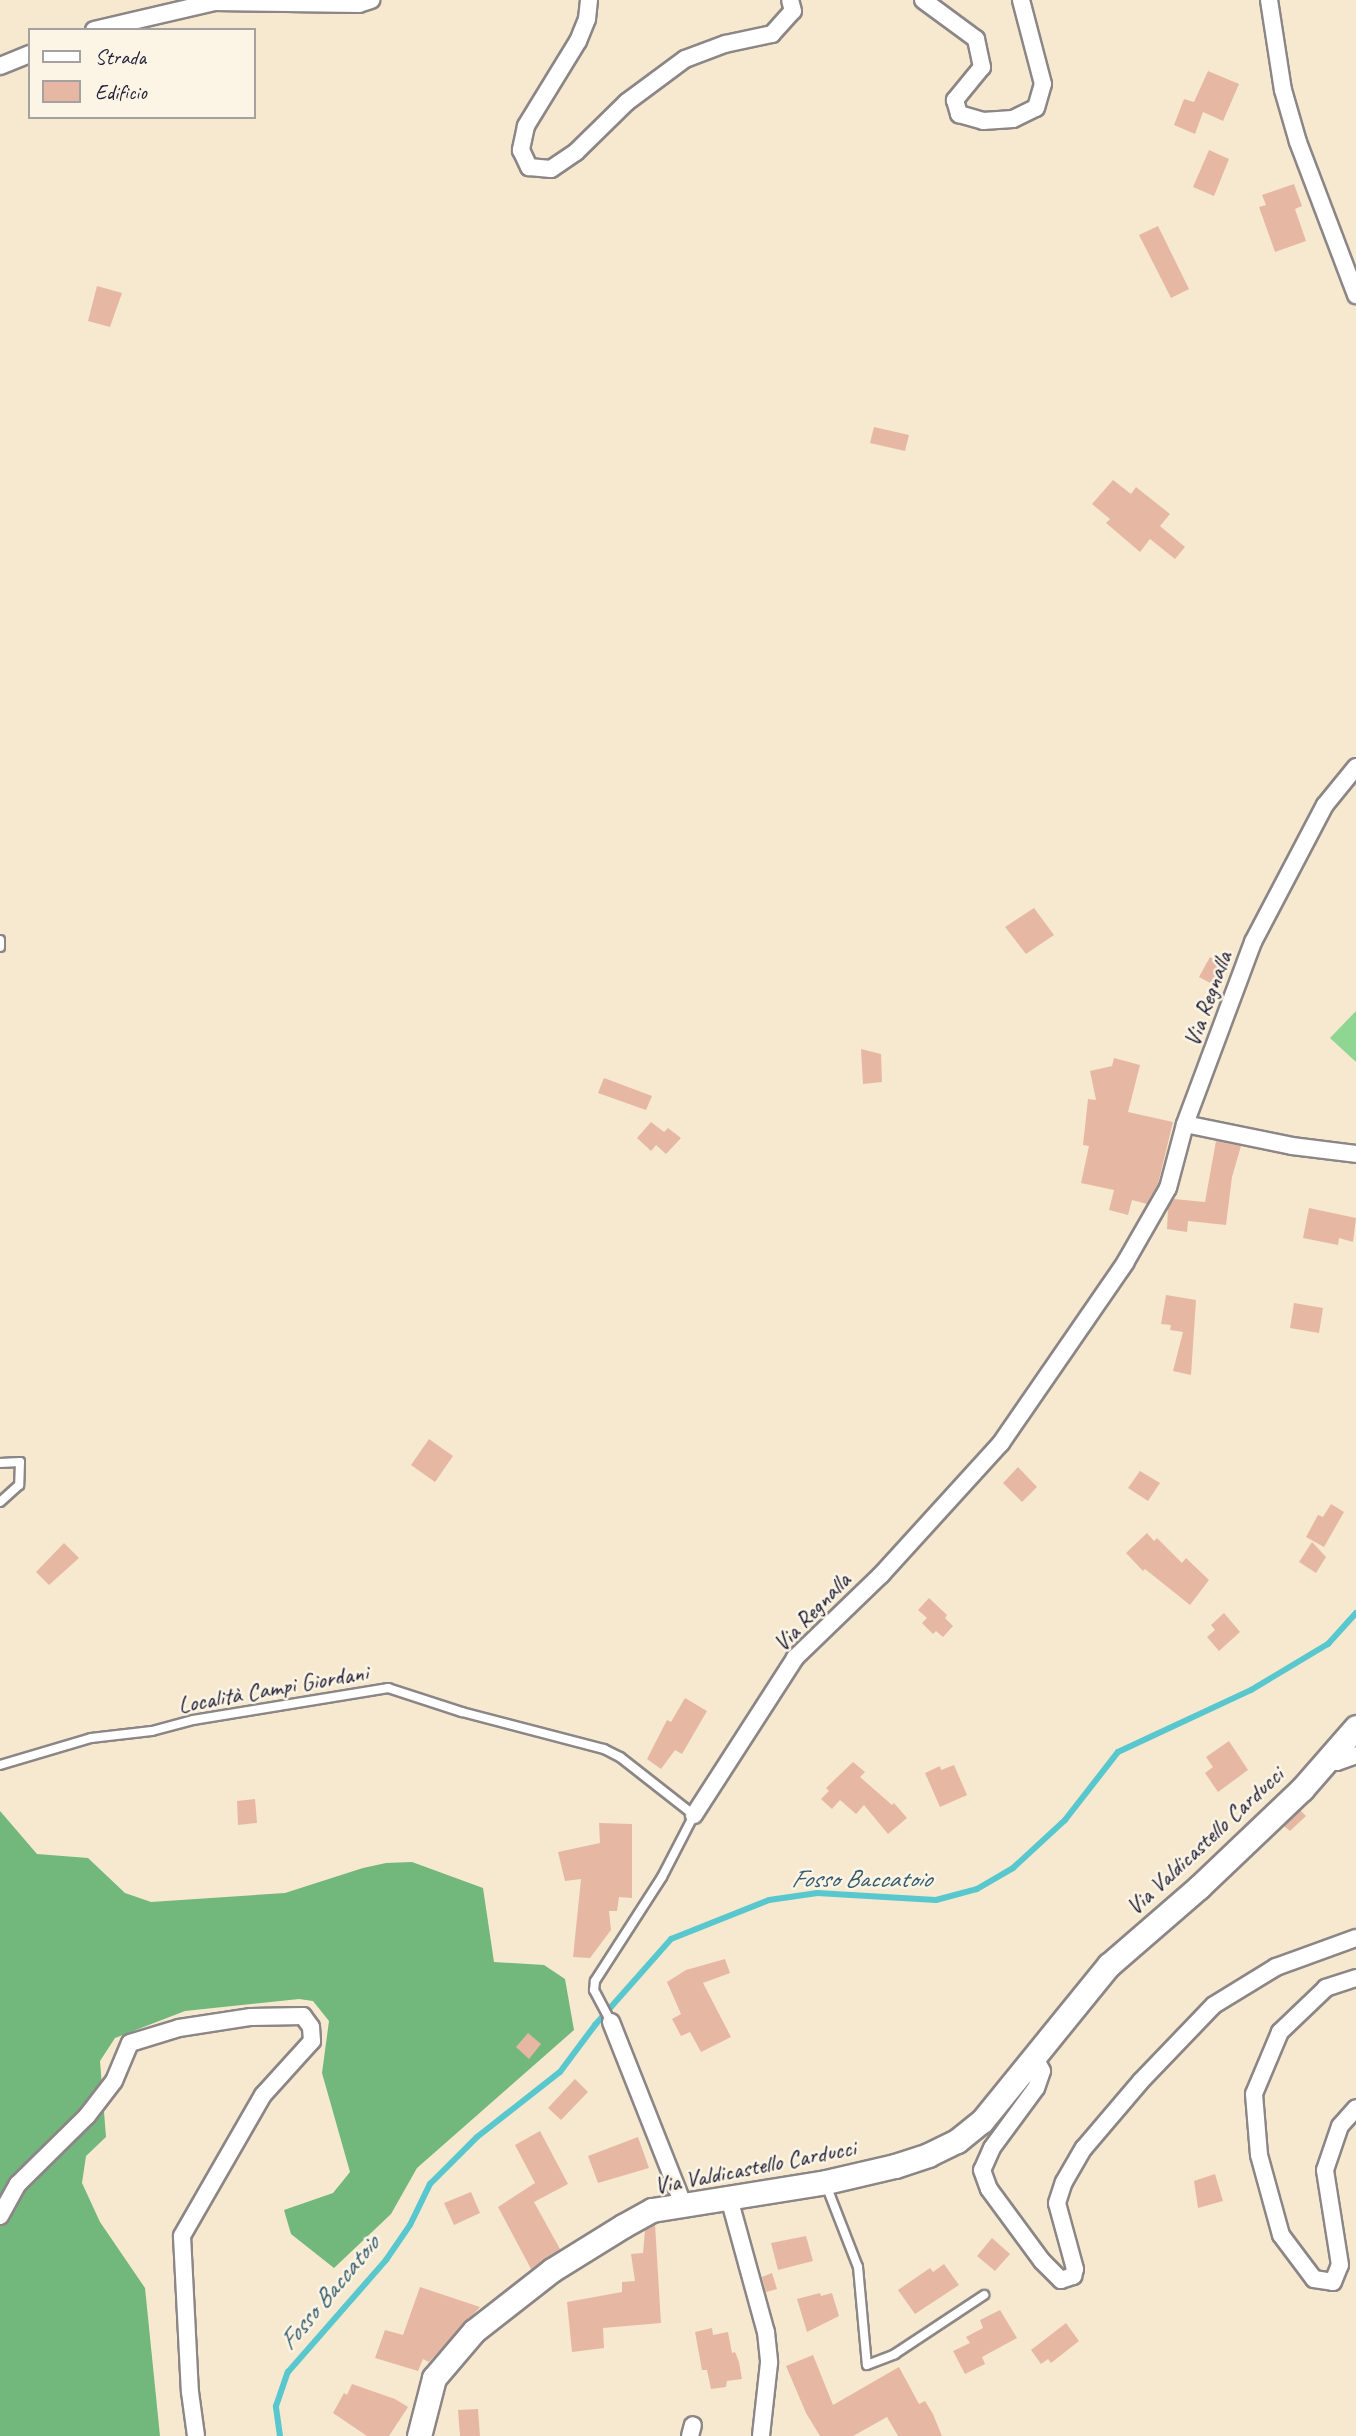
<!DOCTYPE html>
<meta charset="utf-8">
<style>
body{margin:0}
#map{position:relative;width:1356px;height:2436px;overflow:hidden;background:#f6e9d0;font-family:Caveat,sans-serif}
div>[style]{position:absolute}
.green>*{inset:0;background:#8ed691}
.forest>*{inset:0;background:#72b77b}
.stream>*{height:6px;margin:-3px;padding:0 3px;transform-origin:3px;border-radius:3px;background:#59c7ce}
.building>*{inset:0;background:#e6b8a3}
.roads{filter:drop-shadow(2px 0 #8c8686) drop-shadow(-2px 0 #8c8686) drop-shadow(0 2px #8c8686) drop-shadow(0 -2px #8c8686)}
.lane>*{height:8px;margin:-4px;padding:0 4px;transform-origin:4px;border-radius:4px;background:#fff}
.street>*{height:16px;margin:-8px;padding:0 8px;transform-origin:8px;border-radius:8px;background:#fff}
.secondary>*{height:23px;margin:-11.5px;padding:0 11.5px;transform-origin:11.5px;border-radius:11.5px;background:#fff}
span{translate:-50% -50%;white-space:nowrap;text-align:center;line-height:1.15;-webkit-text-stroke:5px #fcf5e5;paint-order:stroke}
.street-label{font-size:24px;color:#22223b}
.water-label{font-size:26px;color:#355c6e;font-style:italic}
.legend{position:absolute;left:28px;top:28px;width:228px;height:91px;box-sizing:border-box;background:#fcf5e5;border:2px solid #a5a1a1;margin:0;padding:9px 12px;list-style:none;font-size:21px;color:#22223b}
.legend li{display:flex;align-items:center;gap:14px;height:35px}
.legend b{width:35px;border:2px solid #a5a1a1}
</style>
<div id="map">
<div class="green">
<div style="clip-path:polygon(1356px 1011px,1356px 1062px,1330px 1038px)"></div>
</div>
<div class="forest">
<div style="clip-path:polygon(0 1811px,37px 1854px,88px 1858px,125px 1893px,151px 1902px,285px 1893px,363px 1868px,386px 1863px,412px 1862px,483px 1888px,494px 1962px,544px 1965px,565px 1979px,574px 2030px,417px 2168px,391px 2214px,334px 2268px,291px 2234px,284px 2210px,333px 2193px,350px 2172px,322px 2073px,329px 2021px,313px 2001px,299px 1999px,185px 2011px,115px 2038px,100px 2061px,106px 2137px,86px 2156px,82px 2183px,100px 2222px,145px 2288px,160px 2436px,0 2436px)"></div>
</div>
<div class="stream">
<div style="left:280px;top:2436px;width:30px;rotate:-98deg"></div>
<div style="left:276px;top:2406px;width:36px;rotate:-71deg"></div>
<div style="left:288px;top:2372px;width:149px;rotate:-48.8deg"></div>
<div style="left:386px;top:2260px;width:42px;rotate:-55.6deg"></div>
<div style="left:410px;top:2225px;width:46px;rotate:-64deg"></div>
<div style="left:430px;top:2184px;width:66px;rotate:-45deg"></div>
<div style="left:477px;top:2137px;width:105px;rotate:-38.1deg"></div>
<div style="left:560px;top:2072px;width:59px;rotate:-53.3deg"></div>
<div style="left:595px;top:2025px;width:115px;rotate:-48.5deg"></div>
<div style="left:671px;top:1939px;width:105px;rotate:-21.7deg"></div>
<div style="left:769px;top:1900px;width:49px;rotate:-8.3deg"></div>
<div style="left:817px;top:1893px;width:119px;rotate:3.4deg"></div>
<div style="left:936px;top:1900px;width:42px;rotate:-15deg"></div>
<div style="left:977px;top:1889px;width:42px;rotate:-30.3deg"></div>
<div style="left:1013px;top:1868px;width:71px;rotate:-42.7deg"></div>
<div style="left:1065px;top:1820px;width:86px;rotate:-52.1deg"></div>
<div style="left:1118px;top:1752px;width:147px;rotate:-25deg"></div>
<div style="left:1251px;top:1690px;width:90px;rotate:-30.9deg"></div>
<div style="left:1328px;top:1644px;width:42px;rotate:-47.9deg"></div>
</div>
<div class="building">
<div style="clip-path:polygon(1208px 71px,1239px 84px,1223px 121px,1203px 112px,1195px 134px,1174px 125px,1184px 99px,1194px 102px)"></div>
<div style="clip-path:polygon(1209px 150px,1229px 159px,1214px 196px,1193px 187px)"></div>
<div style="clip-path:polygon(1294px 184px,1302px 206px,1295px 209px,1306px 241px,1275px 252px,1259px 207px,1266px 205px,1262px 195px)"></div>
<div style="clip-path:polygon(1158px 226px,1189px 289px,1171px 298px,1139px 235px)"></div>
<div style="clip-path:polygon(97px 286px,122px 293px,110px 327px,88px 321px)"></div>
<div style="clip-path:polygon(874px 427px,909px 435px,905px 451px,870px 443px)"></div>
<div style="clip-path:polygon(1113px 480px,1131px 494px,1136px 487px,1170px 514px,1160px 526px,1185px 547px,1175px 559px,1150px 539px,1140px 552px,1106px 523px,1110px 519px,1092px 504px)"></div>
<div style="clip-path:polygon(1034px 908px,1054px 935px,1026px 954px,1005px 927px)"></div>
<div style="clip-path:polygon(1210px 957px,1225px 965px,1214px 985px,1199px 977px)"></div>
<div style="clip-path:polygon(861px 1049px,881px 1054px,882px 1082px,863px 1084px)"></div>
<div style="clip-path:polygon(1114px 1058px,1140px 1065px,1128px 1112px,1173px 1122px,1158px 1184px,1147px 1204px,1132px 1200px,1128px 1215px,1109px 1210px,1114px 1190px,1081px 1183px,1089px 1146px,1083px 1145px,1088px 1099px,1096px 1100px,1090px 1071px,1112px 1066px)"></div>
<div style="clip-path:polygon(604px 1078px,652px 1096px,646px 1110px,598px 1093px)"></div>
<div style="clip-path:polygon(651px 1122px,664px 1132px,668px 1128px,681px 1138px,666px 1154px,656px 1145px,651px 1151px,637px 1138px)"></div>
<div style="clip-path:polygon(1216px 1141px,1241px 1146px,1232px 1177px,1226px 1225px,1188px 1221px,1187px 1232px,1167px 1229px,1168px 1208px,1174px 1199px,1205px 1202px)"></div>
<div style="clip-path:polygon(1309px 1208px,1356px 1218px,1353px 1242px,1339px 1238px,1338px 1245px,1303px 1238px)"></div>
<div style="clip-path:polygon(1166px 1295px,1196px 1300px,1191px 1375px,1173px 1371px,1183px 1332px,1170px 1330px,1171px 1325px,1161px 1324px)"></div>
<div style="clip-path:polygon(1294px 1303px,1323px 1308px,1319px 1333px,1290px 1328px)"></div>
<div style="clip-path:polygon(429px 1439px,453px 1456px,435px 1482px,411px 1465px)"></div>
<div style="clip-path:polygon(1018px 1467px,1037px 1487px,1022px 1502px,1003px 1483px)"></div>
<div style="clip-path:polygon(1140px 1471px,1160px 1483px,1148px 1501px,1128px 1488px)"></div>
<div style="clip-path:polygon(1331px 1504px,1344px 1512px,1324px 1547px,1306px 1537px,1318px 1515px,1323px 1517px)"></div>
<div style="clip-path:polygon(1147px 1533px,1154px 1541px,1157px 1538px,1182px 1563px,1186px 1558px,1209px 1580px,1190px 1605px,1145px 1569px,1143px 1571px,1126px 1553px)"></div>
<div style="clip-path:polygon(1312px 1542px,1326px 1557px,1316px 1573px,1299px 1562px)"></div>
<div style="clip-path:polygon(64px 1543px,79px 1558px,49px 1585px,36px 1572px)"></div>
<div style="clip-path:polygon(929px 1598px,947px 1615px,945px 1618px,953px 1626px,943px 1637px,936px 1631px,933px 1634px,922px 1623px,927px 1618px,918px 1610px)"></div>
<div style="clip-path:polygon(1224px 1613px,1240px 1632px,1219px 1651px,1207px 1637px,1215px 1630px,1211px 1625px)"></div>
<div style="clip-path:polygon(685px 1698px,707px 1711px,682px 1754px,675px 1750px,661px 1769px,647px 1759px,667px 1720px,671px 1722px)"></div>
<div style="clip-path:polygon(1229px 1741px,1248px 1770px,1218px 1792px,1205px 1773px,1213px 1767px,1206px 1757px)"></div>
<div style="clip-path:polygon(853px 1762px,865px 1772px,860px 1777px,892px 1805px,894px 1803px,907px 1818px,888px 1834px,864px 1805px,856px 1814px,840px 1800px,832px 1809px,821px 1799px,829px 1791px,826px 1788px)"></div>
<div style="clip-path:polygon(954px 1765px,967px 1795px,940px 1807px,925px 1773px,940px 1766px,941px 1770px)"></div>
<div style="clip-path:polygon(255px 1799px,257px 1823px,238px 1825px,237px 1801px)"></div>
<div style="clip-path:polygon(1300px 1810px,1306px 1816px,1290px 1831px,1284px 1826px)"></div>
<div style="clip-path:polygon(599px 1823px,632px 1824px,632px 1898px,619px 1897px,617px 1911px,609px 1911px,611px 1930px,590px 1958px,573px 1957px,581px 1879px,565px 1881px,558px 1852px,600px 1843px)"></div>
<div style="clip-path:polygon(725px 1959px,730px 1973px,703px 1983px,731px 2037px,701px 2052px,690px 2032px,681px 2036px,672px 2019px,681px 2014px,667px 1982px,686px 1970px)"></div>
<div style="clip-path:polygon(528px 2033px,541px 2044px,529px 2059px,516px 2047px)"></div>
<div style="clip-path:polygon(575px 2079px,588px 2092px,561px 2120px,548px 2108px)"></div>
<div style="clip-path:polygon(540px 2131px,568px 2184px,534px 2202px,560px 2249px,531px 2269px,498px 2207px,535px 2183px,515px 2145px)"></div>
<div style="clip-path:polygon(638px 2137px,649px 2168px,598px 2183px,588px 2156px)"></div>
<div style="clip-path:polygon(1215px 2174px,1223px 2201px,1198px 2208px,1194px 2181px)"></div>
<div style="clip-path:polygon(471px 2192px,480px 2213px,454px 2225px,444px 2203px)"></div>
<div style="clip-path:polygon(655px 2224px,661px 2323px,603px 2328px,604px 2348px,572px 2352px,567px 2302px,622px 2292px,622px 2282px,635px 2281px,631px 2254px,643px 2253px,645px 2230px)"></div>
<div style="clip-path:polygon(806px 2236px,813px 2261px,778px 2270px,771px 2243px)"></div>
<div style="clip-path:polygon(992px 2238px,1010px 2254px,995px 2271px,977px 2256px)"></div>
<div style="clip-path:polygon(944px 2264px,959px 2285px,915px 2314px,898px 2290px,930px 2268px,933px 2272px)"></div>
<div style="clip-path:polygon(772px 2273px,777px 2289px,766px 2292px,762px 2277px)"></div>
<div style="clip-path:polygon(420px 2287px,480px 2307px,429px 2362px,423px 2359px,418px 2371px,375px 2358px,385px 2330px,403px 2335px)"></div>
<div style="clip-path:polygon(820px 2293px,821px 2296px,832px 2293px,839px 2316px,807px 2332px,797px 2299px)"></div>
<div style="clip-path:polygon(1000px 2310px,1017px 2338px,982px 2357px,985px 2364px,965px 2374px,953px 2351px,970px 2343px,966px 2337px,983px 2328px,980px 2320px)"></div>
<div style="clip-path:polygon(1066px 2323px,1079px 2341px,1051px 2363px,1048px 2359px,1041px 2364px,1031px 2350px)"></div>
<div style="clip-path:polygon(712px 2328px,713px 2335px,728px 2332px,732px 2353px,735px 2352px,739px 2362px,742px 2379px,727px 2381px,726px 2387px,711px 2389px,707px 2370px,702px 2370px,695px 2332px)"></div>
<div style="clip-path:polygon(813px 2355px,833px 2405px,899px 2367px,919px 2404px,925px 2401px,933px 2414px,942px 2436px,898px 2436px,887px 2417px,853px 2436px,820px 2436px,806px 2413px,786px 2366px)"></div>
<div style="clip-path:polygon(352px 2384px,395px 2399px,408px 2407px,389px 2436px,367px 2436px,333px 2413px,344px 2393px,347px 2395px)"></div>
<div style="clip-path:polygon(478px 2409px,480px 2436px,460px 2436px,458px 2410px)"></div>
</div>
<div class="roads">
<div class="lane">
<div style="left:0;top:940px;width:7px;rotate:90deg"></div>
<div style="left:0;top:1463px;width:20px;rotate:-3deg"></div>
<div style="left:20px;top:1462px;width:23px;rotate:92deg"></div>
<div style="left:19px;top:1485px;width:25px;rotate:138deg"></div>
<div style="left:0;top:1765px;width:95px;rotate:-16.5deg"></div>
<div style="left:91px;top:1738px;width:61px;rotate:-6.5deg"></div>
<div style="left:152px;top:1731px;width:42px;rotate:-15deg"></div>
<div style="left:193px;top:1720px;width:198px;rotate:-9.3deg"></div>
<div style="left:388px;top:1688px;width:78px;rotate:18deg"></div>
<div style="left:462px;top:1712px;width:147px;rotate:14.6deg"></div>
<div style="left:604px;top:1749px;width:18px;rotate:27deg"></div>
<div style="left:620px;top:1757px;width:94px;rotate:38.1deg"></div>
<div style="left:694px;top:1815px;width:70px;rotate:117.3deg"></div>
<div style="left:662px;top:1877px;width:124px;rotate:122.8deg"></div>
<div style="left:595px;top:1981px;width:9px;rotate:96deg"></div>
<div style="left:594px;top:1990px;width:36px;rotate:62deg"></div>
<div style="left:826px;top:2185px;width:88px;rotate:68.7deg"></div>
<div style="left:858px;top:2267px;width:98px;rotate:84.8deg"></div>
<div style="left:867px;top:2365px;width:30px;rotate:-21deg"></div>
<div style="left:895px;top:2354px;width:107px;rotate:-33.5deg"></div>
</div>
<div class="street">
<div style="left:589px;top:0;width:19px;rotate:96deg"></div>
<div style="left:587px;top:19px;width:24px;rotate:112deg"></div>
<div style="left:578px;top:41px;width:100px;rotate:121.5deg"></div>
<div style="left:526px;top:126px;width:25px;rotate:102deg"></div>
<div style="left:521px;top:150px;width:19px;rotate:65deg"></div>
<div style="left:529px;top:167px;width:22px;rotate:5deg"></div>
<div style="left:551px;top:169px;width:30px;rotate:-34deg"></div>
<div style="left:576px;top:152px;width:71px;rotate:-44.4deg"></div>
<div style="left:627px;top:102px;width:72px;rotate:-36.6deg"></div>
<div style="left:685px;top:59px;width:43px;rotate:-20.6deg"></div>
<div style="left:725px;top:44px;width:48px;rotate:-12deg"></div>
<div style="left:772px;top:34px;width:31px;rotate:-48deg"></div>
<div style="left:793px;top:11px;width:11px;rotate:-105deg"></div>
<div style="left:923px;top:0;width:66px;rotate:36.3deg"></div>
<div style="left:976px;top:39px;width:29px;rotate:78deg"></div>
<div style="left:982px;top:67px;width:43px;rotate:129.3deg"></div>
<div style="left:955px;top:100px;width:15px;rotate:74deg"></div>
<div style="left:959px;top:114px;width:25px;rotate:16deg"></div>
<div style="left:983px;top:121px;width:30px;rotate:-4deg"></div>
<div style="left:1013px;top:119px;width:25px;rotate:-26deg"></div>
<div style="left:1036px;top:108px;width:25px;rotate:-74deg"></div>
<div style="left:1043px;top:84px;width:87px;rotate:-104.7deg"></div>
<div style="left:1269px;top:0;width:91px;rotate:81.2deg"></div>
<div style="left:1283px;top:90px;width:54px;rotate:73.9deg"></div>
<div style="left:1298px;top:142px;width:164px;rotate:69.2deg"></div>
<div style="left:94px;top:30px;width:123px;rotate:-13.1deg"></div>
<div style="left:214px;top:2px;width:145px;rotate:0.8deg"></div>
<div style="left:359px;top:4px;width:13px;rotate:-18deg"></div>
<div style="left:0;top:66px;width:32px;rotate:-22deg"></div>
<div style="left:1185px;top:1124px;width:109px;rotate:11.6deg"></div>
<div style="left:1292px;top:1146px;width:64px;rotate:7.1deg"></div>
<div style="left:1328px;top:1759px;width:9px;rotate:18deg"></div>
<div style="left:1337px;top:1762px;width:20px;rotate:-20deg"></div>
<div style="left:694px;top:1815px;width:187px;rotate:-57.2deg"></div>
<div style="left:795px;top:1658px;width:120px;rotate:-44deg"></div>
<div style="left:881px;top:1575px;width:178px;rotate:-47.7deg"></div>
<div style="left:1001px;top:1443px;width:219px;rotate:-55.4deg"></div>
<div style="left:1125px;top:1263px;width:86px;rotate:-60.2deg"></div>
<div style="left:1168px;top:1188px;width:66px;rotate:-75.1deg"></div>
<div style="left:1185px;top:1124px;width:194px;rotate:-69.5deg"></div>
<div style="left:1253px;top:942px;width:155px;rotate:-62.3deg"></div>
<div style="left:1325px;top:805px;width:49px;rotate:-50.8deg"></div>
<div style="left:1356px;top:1978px;width:32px;rotate:162deg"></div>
<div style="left:1326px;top:1988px;width:64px;rotate:136.3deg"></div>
<div style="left:1280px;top:2032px;width:67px;rotate:112.8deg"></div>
<div style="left:1254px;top:2094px;width:61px;rotate:85.3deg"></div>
<div style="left:1259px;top:2155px;width:83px;rotate:74.6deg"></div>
<div style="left:1281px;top:2235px;width:55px;rotate:53.1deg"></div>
<div style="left:1314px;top:2279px;width:19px;rotate:9deg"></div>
<div style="left:1333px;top:2282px;width:18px;rotate:-68deg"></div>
<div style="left:1340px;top:2265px;width:96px;rotate:-99deg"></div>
<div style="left:1325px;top:2170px;width:46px;rotate:-71.2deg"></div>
<div style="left:1340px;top:2126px;width:24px;rotate:-48deg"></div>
<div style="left:611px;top:2022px;width:196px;rotate:68.4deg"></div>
<div style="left:1034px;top:2056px;width:17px;rotate:62deg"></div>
<div style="left:1042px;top:2071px;width:18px;rotate:109deg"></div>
<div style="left:1036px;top:2088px;width:74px;rotate:126.3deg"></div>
<div style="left:992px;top:2148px;width:24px;rotate:114deg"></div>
<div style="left:982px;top:2170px;width:20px;rotate:70deg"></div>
<div style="left:989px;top:2189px;width:89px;rotate:53.6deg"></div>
<div style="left:1042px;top:2261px;width:27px;rotate:45deg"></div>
<div style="left:1061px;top:2280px;width:13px;rotate:-18deg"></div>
<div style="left:1073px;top:2276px;width:7px;rotate:-74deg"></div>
<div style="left:1075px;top:2269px;width:68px;rotate:-105.3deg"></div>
<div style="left:1057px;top:2203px;width:22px;rotate:-72deg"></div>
<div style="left:1064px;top:2182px;width:39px;rotate:-60deg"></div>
<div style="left:1084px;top:2148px;width:88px;rotate:-49.6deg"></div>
<div style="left:1141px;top:2081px;width:105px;rotate:-46.2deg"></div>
<div style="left:1214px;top:2005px;width:73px;rotate:-31.5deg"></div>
<div style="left:1276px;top:1967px;width:85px;rotate:-19.9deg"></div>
<div style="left:729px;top:2198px;width:139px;rotate:74.6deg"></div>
<div style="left:766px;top:2332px;width:31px;rotate:84deg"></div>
<div style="left:769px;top:2363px;width:73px;rotate:96.3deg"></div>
<div style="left:0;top:2216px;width:37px;rotate:-61deg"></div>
<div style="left:18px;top:2184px;width:97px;rotate:-44.6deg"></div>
<div style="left:87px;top:2116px;width:44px;rotate:-52.4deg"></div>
<div style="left:114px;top:2081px;width:41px;rotate:-67.2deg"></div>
<div style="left:130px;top:2043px;width:51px;rotate:-17deg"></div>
<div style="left:179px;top:2028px;width:73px;rotate:-8.7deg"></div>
<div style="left:251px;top:2017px;width:52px;rotate:-1.1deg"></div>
<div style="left:303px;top:2016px;width:14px;rotate:54deg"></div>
<div style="left:311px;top:2027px;width:14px;rotate:86deg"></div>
<div style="left:312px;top:2041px;width:73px;rotate:132.2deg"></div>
<div style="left:263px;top:2095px;width:163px;rotate:119.9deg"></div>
<div style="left:182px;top:2236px;width:156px;rotate:87.1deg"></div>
<div style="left:190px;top:2392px;width:44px;rotate:82.2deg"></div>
<div style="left:690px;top:2436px;width:11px;rotate:-75deg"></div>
</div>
<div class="secondary">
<div style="left:419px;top:2436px;width:60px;rotate:-75.5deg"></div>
<div style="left:434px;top:2378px;width:62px;rotate:-49.6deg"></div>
<div style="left:474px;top:2331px;width:99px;rotate:-38deg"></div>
<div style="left:552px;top:2270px;width:84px;rotate:-31.8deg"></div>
<div style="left:623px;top:2226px;width:33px;rotate:-29deg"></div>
<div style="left:652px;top:2210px;width:176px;rotate:-9.1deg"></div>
<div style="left:826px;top:2182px;width:71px;rotate:-13.1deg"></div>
<div style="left:895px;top:2166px;width:35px;rotate:-18deg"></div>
<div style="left:928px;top:2155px;width:32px;rotate:-26deg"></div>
<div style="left:957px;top:2141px;width:32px;rotate:-39deg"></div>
<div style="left:982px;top:2121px;width:201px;rotate:-50.9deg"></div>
<div style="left:1109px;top:1965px;width:119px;rotate:-40.9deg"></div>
<div style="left:1199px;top:1887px;width:142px;rotate:-43.6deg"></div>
<div style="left:1302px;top:1789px;width:82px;rotate:-48.9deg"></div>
</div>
</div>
<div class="street-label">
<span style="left:1208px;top:999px;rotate:-70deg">Via Regnalla</span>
<span style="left:812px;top:1612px;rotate:-46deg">Via Regnalla</span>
<span style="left:273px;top:1689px;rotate:-10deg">Località Campi Giordani</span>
<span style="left:1205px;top:1841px;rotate:-43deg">Via Valdicastello Carducci</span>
<span style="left:755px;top:2167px;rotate:-11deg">Via Valdicastello Carducci</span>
</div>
<div class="water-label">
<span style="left:861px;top:1879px">Fosso Baccatoio</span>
<span style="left:329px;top:2293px;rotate:-50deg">Fosso Baccatoio</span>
</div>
<ul class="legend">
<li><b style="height:9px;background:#fff"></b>Strada</li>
<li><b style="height:19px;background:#e6b8a3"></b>Edificio</li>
</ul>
</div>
